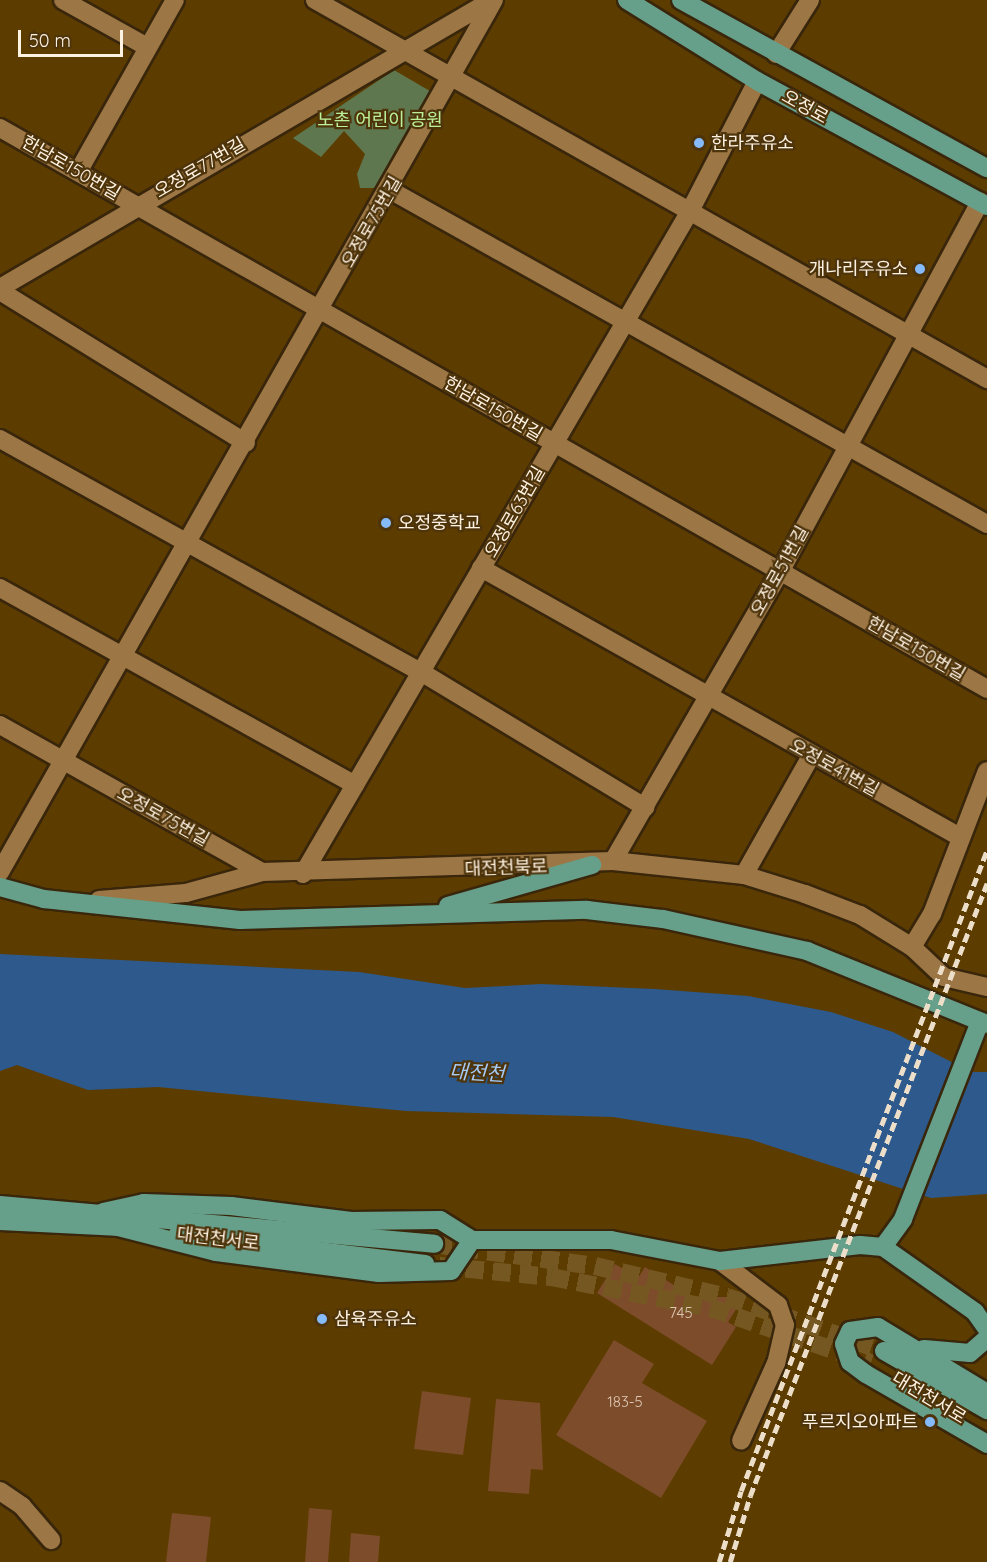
<!DOCTYPE html>
<meta charset="utf-8">
<style>
body{margin:0}
#map{position:relative;width:987px;height:1562px;overflow:hidden;background:#5d3c00;font-family:Quicksand,"Noto Sans KR",sans-serif}
div>[style]{position:absolute}
.green>*{inset:0;background:#5e774f}
.water>*{inset:0;background:#2d598c}
.building>*{inset:0;background:#7d4c2a}
.major-tunnel>*{height:18px;margin-top:-9px;transform-origin:0;background:repeating-linear-gradient(90deg,#755722 0 18px,transparent 0 27px)}
.roads{filter:drop-shadow(2px 0 #39260b) drop-shadow(-2px 0 #39260b) drop-shadow(0 2px #39260b) drop-shadow(0 -2px #39260b)}
.minor>*{height:18px;margin:-9px;padding:0 9px;transform-origin:9px;border-radius:9px;background:#9c7745}
.major>*{height:18px;margin:-9px;padding:0 9px;transform-origin:9px;border-radius:9px;background:#66a08b}
.rail>*{height:4.5px;margin-top:-2.25px;transform-origin:0;background:repeating-linear-gradient(90deg,#ecdec9 0 9px,transparent 0 13.5px)}
.dots>*{width:16px;height:16px;translate:-50% -50%;box-sizing:border-box;border:3px solid #4e340b;border-radius:50%}
span{translate:-50% -50%;white-space:nowrap;text-align:center;line-height:1.15;-webkit-text-stroke:4.5px #4e340b;paint-order:stroke}
.number-label{font-size:15px;color:#dec8b4}
.number-label span{-webkit-text-stroke-width:0}
.street-label{font-size:18px;color:#fef2e2}
.park-label{font-size:18px;color:#bbf098}
.poi-label{font-size:18px;color:#fef2e2}
.left{translate:0 -50%;text-align:left}
.right{translate:-100% -50%;text-align:right}
.water-label{font-size:20px;color:#a6cbf9;font-style:italic}
.scale{position:absolute;left:18px;top:30px;width:105px;height:27px;box-sizing:border-box;border:3px solid #fef2e2;border-top:0;padding-left:8px;font-size:18px;line-height:21px;white-space:nowrap;color:#fef2e2;-webkit-text-stroke:4px #4e340b;paint-order:stroke}
</style>
<div id="map">
<div class="green">
<div style="clip-path:polygon(394px 70px,435px 94px,377px 188px,360px 188px,357px 174px,365px 154px,344px 131px,321px 157px,293px 138px)"></div>
</div>
<div class="water">
<div style="clip-path:polygon(0 954px,359px 972px,465px 988px,541px 984px,655px 989px,748px 996px,831px 1012px,893px 1032px,971px 1072px,987px 1072px,987px 1194px,931px 1198px,749px 1139px,613px 1117px,406px 1111px,158px 1087px,88px 1090px,17px 1065px,0 1071px)"></div>
</div>
<div class="building">
<div style="clip-path:polygon(615px 1264px,638px 1278px,645px 1267px,701px 1302px,707px 1297px,729px 1297px,740px 1303px,728px 1322px,736px 1327px,712px 1365px,597px 1293px)"></div>
<div style="clip-path:polygon(614px 1340px,654px 1364px,642px 1383px,707px 1421px,661px 1498px,556px 1435px)"></div>
<div style="clip-path:polygon(422px 1391px,471px 1398px,463px 1455px,414px 1449px)"></div>
<div style="clip-path:polygon(496px 1399px,540px 1403px,543px 1470px,531px 1469px,529px 1494px,488px 1491px)"></div>
<div style="clip-path:polygon(309px 1508px,332px 1510px,328px 1562px,305px 1562px)"></div>
<div style="clip-path:polygon(172px 1513px,211px 1517px,206px 1562px,166px 1562px)"></div>
<div style="clip-path:polygon(351px 1533px,380px 1536px,378px 1562px,349px 1562px)"></div>
</div>
<div class="major-tunnel">
<div style="left:434px;top:1244px;width:162px;rotate:7.8deg"></div>
<div style="left:595px;top:1266px;width:136px;rotate:13.2deg"></div>
<div style="left:727px;top:1297px;width:166px;rotate:19deg"></div>
<div style="left:439px;top:1266px;width:113px;rotate:5.6deg"></div>
<div style="left:551px;top:1277px;width:163px;rotate:11deg"></div>
<div style="left:711px;top:1308px;width:169px;rotate:19deg"></div>
</div>
<div class="roads">
<div class="minor">
<div style="left:63px;top:0;width:96px;rotate:29.2deg"></div>
<div style="left:315px;top:0;width:772px;rotate:29.42deg"></div>
<div style="left:776px;top:54px;width:64px;rotate:-57.8deg"></div>
<div style="left:0;top:128px;width:1135px;rotate:29.61deg"></div>
<div style="left:78px;top:172px;width:197px;rotate:-60.6deg"></div>
<div style="left:390px;top:190px;width:684px;rotate:29.23deg"></div>
<div style="left:0;top:288px;width:570px;rotate:-30.34deg"></div>
<div style="left:0;top:291px;width:289px;rotate:31.7deg"></div>
<div style="left:0;top:439px;width:481px;rotate:29deg"></div>
<div style="left:421px;top:672px;width:262px;rotate:31.1deg"></div>
<div style="left:481px;top:568px;width:549px;rotate:29.32deg"></div>
<div style="left:0;top:588px;width:406px;rotate:29deg"></div>
<div style="left:0;top:725px;width:300px;rotate:29.3deg"></div>
<div style="left:613px;top:861px;width:334px;rotate:-60deg"></div>
<div style="left:780px;top:572px;width:421px;rotate:-61.6deg"></div>
<div style="left:0;top:872px;width:1002px;rotate:-60.47deg"></div>
<div style="left:303px;top:874px;width:768px;rotate:-59.73deg"></div>
<div style="left:690px;top:211px;width:146px;rotate:-62.7deg"></div>
<div style="left:744px;top:875px;width:137px;rotate:-60.6deg"></div>
<div style="left:99px;top:900px;width:87px;rotate:-4.6deg"></div>
<div style="left:186px;top:893px;width:79px;rotate:-15.4deg"></div>
<div style="left:262px;top:872px;width:351px;rotate:-1.8deg"></div>
<div style="left:613px;top:861px;width:132px;rotate:6.1deg"></div>
<div style="left:744px;top:875px;width:64px;rotate:17.3deg"></div>
<div style="left:805px;top:894px;width:59px;rotate:20.9deg"></div>
<div style="left:860px;top:915px;width:61px;rotate:31.6deg"></div>
<div style="left:912px;top:947px;width:44px;rotate:43.2deg"></div>
<div style="left:944px;top:977px;width:44px;rotate:13.1deg"></div>
<div style="left:912px;top:947px;width:39px;rotate:-59deg"></div>
<div style="left:932px;top:914px;width:153px;rotate:-69deg"></div>
<div style="left:720px;top:1261px;width:73px;rotate:37.2deg"></div>
<div style="left:778px;top:1305px;width:21px;rotate:71deg"></div>
<div style="left:785px;top:1325px;width:39px;rotate:103deg"></div>
<div style="left:776px;top:1363px;width:85px;rotate:114.2deg"></div>
<div style="left:0;top:1491px;width:27px;rotate:34deg"></div>
<div style="left:22px;top:1506px;width:45px;rotate:49.5deg"></div>
</div>
<div class="major">
<div style="left:627px;top:0;width:153px;rotate:31.9deg"></div>
<div style="left:757px;top:81px;width:262px;rotate:28.5deg"></div>
<div style="left:681px;top:0;width:349px;rotate:28.8deg"></div>
<div style="left:0;top:887px;width:46px;rotate:15.3deg"></div>
<div style="left:44px;top:899px;width:197px;rotate:6.1deg"></div>
<div style="left:240px;top:920px;width:347px;rotate:-1.7deg"></div>
<div style="left:587px;top:910px;width:77px;rotate:6.8deg"></div>
<div style="left:663px;top:919px;width:148px;rotate:12.5deg"></div>
<div style="left:807px;top:951px;width:194px;rotate:22.1deg"></div>
<div style="left:448px;top:906px;width:150px;rotate:-15.9deg"></div>
<div style="left:0;top:1205px;width:436px;rotate:5.1deg"></div>
<div style="left:103px;top:1212px;width:42px;rotate:-12.4deg"></div>
<div style="left:144px;top:1203px;width:87px;rotate:2deg"></div>
<div style="left:231px;top:1206px;width:121px;rotate:7.1deg"></div>
<div style="left:351px;top:1221px;width:89px;rotate:-0.6deg"></div>
<div style="left:440px;top:1220px;width:38px;rotate:32deg"></div>
<div style="left:472px;top:1240px;width:37px;rotate:124deg"></div>
<div style="left:451px;top:1271px;width:72px;rotate:178.4deg"></div>
<div style="left:379px;top:1273px;width:164px;rotate:-172.7deg"></div>
<div style="left:216px;top:1252px;width:109px;rotate:-165.7deg"></div>
<div style="left:0;top:1221px;width:121px;rotate:2.8deg"></div>
<div style="left:178px;top:1234px;width:249px;rotate:6.9deg"></div>
<div style="left:472px;top:1240px;width:139px"></div>
<div style="left:611px;top:1240px;width:111px;rotate:10.9deg"></div>
<div style="left:720px;top:1261px;width:141px;rotate:-6.5deg"></div>
<div style="left:860px;top:1245px;width:23px;rotate:5deg"></div>
<div style="left:883px;top:1247px;width:34px;rotate:-54deg"></div>
<div style="left:903px;top:1219px;width:212px;rotate:-68.7deg"></div>
<div style="left:883px;top:1247px;width:113px;rotate:35.2deg"></div>
<div style="left:975px;top:1312px;width:21px;rotate:55deg"></div>
<div style="left:924px;top:1349px;width:46px;rotate:5deg"></div>
<div style="left:970px;top:1353px;width:23px;rotate:-41deg"></div>
<div style="left:884px;top:1351px;width:119px;rotate:29.8deg"></div>
<div style="left:987px;top:1393px;width:127px;rotate:-148.8deg"></div>
<div style="left:878px;top:1327px;width:28px;rotate:172deg"></div>
<div style="left:850px;top:1331px;width:14px;rotate:115deg"></div>
<div style="left:844px;top:1344px;width:19px;rotate:72deg"></div>
<div style="left:850px;top:1362px;width:20px;rotate:37deg"></div>
<div style="left:866px;top:1374px;width:140px;rotate:30deg"></div>
</div>
</div>
<div class="rail">
<div style="left:719px;top:1562px;width:74px;rotate:-72.8deg"></div>
<div style="left:741px;top:1491px;width:687px;rotate:-69deg"></div>
<div style="left:730px;top:1562px;width:69px;rotate:-73.1deg"></div>
<div style="left:750px;top:1496px;width:657px;rotate:-68.86deg"></div>
</div>
<div class="dots">
<div style="left:699px;top:143px;background:#86bbfb"></div>
<div style="left:920px;top:269px;background:#86bbfb"></div>
<div style="left:386px;top:523px;background:#86bbfb"></div>
<div style="left:322px;top:1319px;background:#86bbfb"></div>
<div style="left:930px;top:1422px;background:#86bbfb"></div>
</div>
<div class="number-label">
<span style="left:681px;top:1313px">745</span>
<span style="left:625px;top:1402px">183-5</span>
</div>
<div class="street-label">
<span style="left:805px;top:107px;rotate:29deg">오정로</span>
<span style="left:71px;top:168px;rotate:30deg">한남로150번길</span>
<span style="left:200px;top:168px;rotate:-30deg">오정로77번길</span>
<span style="left:372px;top:222px;rotate:-60deg">오정로75번길</span>
<span style="left:493px;top:409px;rotate:30deg">한남로150번길</span>
<span style="left:515px;top:512px;rotate:-60deg">오정로63번길</span>
<span style="left:780px;top:571px;rotate:-61deg">오정로51번길</span>
<span style="left:916px;top:649px;rotate:30deg">한남로150번길</span>
<span style="left:834px;top:768px;rotate:29deg">오정로41번길</span>
<span style="left:163px;top:817px;rotate:29deg">오정로75번길</span>
<span style="left:506px;top:868px;rotate:-2deg">대전천북로</span>
<span style="left:218px;top:1239px;rotate:7deg">대전천서로</span>
<span style="left:929px;top:1398px;rotate:31deg">대전천서로</span>
</div>
<div class="park-label">
<span style="left:380px;top:120px">노촌 어린이 공원</span>
</div>
<div class="poi-label">
<span class="left" style="left:711px;top:143px">한라주유소</span>
<span class="right" style="left:908px;top:269px">개나리주유소</span>
<span class="left" style="left:398px;top:523px">오정중학교</span>
<span class="left" style="left:334px;top:1319px">삼육주유소</span>
<span class="right" style="left:918px;top:1422px">푸르지오아파트</span>
</div>
<div class="water-label">
<span style="left:477px;top:1072px;rotate:3deg">대전천</span>
</div>
<div class="scale">50 m</div>
</div>
